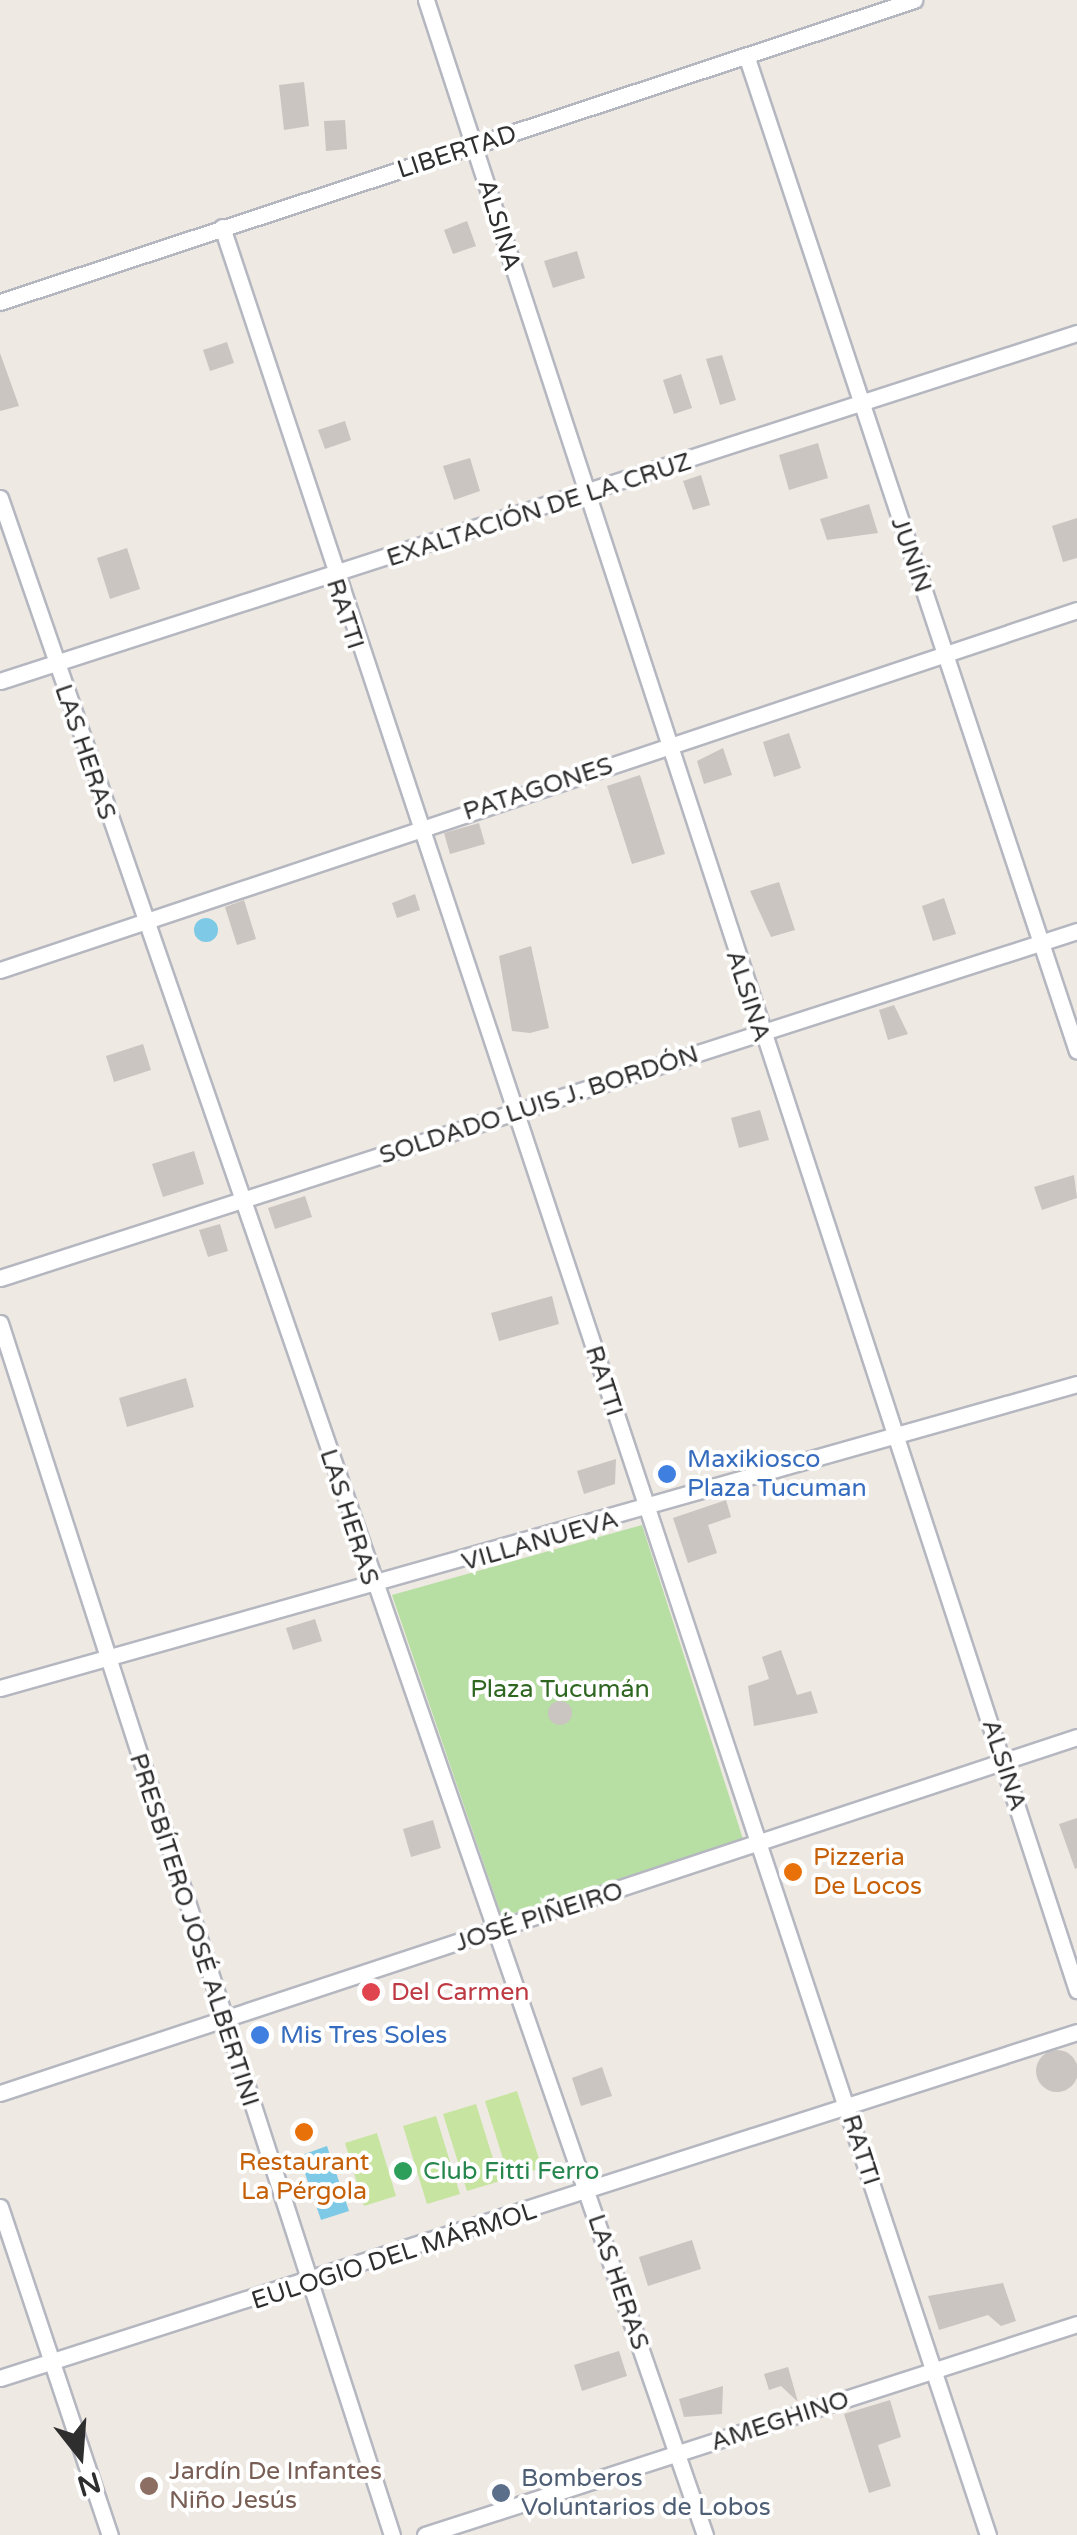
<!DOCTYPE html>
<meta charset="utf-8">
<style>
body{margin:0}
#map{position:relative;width:1077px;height:2535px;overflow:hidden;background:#eee9e2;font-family:"Varela Round",sans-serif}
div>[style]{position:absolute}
.green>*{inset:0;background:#b7dfa3}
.pitch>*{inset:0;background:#c7e5a0}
.water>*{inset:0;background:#7ecae6}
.round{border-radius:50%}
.building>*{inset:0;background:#cac5c1}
.roads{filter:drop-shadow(2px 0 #b5b7c0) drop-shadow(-2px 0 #b5b7c0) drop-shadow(0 2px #b5b7c0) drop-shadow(0 -2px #b5b7c0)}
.minor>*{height:15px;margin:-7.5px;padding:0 7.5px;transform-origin:7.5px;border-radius:7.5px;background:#fff}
.dots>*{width:28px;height:28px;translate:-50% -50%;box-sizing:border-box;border:5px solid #fff;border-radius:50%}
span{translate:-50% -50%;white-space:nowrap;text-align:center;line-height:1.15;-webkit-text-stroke:8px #fff;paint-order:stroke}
.street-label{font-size:25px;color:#2e2e2e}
.shop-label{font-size:25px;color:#366cbe}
.left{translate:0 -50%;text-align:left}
.park-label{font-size:25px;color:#2f6721}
.food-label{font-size:25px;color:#c56008}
.health-label{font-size:25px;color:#be3a42}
.leisure-label{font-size:25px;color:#27864d}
.education-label{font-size:25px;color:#785e54}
.service-label{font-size:25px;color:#4e5e75}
.north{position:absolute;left:30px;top:2405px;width:100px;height:100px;-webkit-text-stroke:8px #fff;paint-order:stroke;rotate:163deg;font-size:28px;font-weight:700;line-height:40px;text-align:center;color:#2e2e2e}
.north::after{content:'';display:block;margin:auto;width:35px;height:45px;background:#2e2e2e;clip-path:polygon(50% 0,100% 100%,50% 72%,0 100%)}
</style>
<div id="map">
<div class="green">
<div style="clip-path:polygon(642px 1525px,743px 1839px,502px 1917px,392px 1595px)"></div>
</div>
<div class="pitch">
<div style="clip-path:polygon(517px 2091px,542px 2168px,509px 2178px,485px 2101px)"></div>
<div style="clip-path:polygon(476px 2104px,500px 2181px,467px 2191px,443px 2114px)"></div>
<div style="clip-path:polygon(436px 2116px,460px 2194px,427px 2204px,403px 2126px)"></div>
<div style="clip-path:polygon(377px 2133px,396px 2196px,364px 2206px,345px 2143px)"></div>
</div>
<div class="water">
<div class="round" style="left:194px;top:918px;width:24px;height:24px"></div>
<div style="clip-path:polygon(327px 2146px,349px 2211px,321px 2220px,299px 2156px)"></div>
</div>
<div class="building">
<div style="clip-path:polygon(304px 82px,309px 126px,284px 130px,279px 85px)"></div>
<div style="clip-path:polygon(345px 120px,347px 149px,326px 151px,324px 121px)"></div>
<div style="clip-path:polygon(467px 221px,476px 246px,453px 254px,444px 230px)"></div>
<div style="clip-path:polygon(577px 251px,585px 278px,553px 288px,544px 261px)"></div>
<div style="clip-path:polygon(227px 342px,234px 363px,210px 371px,203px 350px)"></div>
<div style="clip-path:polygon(0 353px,19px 406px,0 411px)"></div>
<div style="clip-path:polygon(722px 355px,736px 400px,720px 405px,706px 359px)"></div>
<div style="clip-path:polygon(681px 374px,692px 408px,674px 414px,663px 380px)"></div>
<div style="clip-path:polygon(345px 421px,351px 440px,325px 449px,318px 430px)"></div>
<div style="clip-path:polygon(818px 443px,828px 478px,789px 490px,779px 455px)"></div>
<div style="clip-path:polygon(470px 458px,480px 491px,454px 500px,443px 466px)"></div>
<div style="clip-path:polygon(701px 475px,710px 505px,693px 510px,683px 481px)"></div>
<div style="clip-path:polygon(869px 504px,878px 533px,827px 540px,820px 519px)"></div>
<div style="clip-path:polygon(1077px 518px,1077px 558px,1063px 562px,1052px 526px)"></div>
<div style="clip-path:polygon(127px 548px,140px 589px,110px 599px,97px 558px)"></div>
<div style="clip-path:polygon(789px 733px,801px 768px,774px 777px,763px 742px)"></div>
<div style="clip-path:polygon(723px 748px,732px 775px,704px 784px,697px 761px)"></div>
<div style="clip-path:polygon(640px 775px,665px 854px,632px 864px,607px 786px)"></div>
<div style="clip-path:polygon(479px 823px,485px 844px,450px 854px,444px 833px)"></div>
<div style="clip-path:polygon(779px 882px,795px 930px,771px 937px,750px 891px)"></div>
<div style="clip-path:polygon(415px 894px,420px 910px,397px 918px,392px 903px)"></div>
<div style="clip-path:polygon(944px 898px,956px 934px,933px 941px,922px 906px)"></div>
<div style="clip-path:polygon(244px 900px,256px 939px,237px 945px,225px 907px)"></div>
<div style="clip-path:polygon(531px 946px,549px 1028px,530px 1033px,512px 1031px,499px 956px)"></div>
<div style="clip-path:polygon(894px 1005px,908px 1034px,888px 1040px,879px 1010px)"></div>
<div style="clip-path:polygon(143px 1044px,151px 1070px,114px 1082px,106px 1056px)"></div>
<div style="clip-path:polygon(760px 1110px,769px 1140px,739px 1148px,731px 1118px)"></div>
<div style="clip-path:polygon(194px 1151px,204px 1184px,163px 1197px,152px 1164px)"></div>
<div style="clip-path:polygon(1074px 1175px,1077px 1198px,1042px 1210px,1034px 1187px)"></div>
<div style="clip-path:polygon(305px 1196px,312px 1217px,275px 1229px,268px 1208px)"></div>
<div style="clip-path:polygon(220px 1224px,228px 1251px,208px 1257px,199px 1230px)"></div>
<div style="clip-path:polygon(552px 1296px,559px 1324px,499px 1341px,491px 1313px)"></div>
<div style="clip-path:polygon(186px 1378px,194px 1407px,127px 1427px,119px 1398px)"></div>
<div style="clip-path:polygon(616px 1459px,615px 1484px,584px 1494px,577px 1471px)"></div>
<div style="clip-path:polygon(726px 1500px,731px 1517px,708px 1525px,717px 1553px,688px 1563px,673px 1518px)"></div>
<div style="clip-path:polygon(315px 1619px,322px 1641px,293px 1650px,286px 1628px)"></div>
<div style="clip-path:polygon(781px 1650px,797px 1695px,811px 1691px,818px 1713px,754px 1726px,748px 1686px,769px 1679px,762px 1657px)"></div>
<div class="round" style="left:548px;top:1701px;width:24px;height:24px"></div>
<div style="clip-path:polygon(1077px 1818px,1077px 1868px,1075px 1869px,1059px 1824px)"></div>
<div style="clip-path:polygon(433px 1820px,441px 1848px,411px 1857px,403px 1829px)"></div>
<div class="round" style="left:1036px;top:2050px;width:42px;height:42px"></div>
<div style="clip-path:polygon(602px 2067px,612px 2096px,581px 2106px,572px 2078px)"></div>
<div style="clip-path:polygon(692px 2240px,701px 2269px,648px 2286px,639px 2257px)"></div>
<div style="clip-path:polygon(1003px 2283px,1016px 2321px,1001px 2326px,988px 2315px,939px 2330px,928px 2296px)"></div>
<div style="clip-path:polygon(619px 2351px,627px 2376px,582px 2391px,574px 2365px)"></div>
<div style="clip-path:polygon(788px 2367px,798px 2402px,781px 2386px,769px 2390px,764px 2374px)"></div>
<div style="clip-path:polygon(723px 2386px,722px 2414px,684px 2417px,679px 2399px)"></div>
<div style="clip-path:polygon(890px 2400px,901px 2437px,878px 2445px,891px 2486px,869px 2493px,844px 2414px)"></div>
</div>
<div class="roads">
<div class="minor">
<div style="left:426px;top:0;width:2094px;rotate:71.89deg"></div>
<div style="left:747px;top:58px;width:1046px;rotate:71.62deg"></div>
<div style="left:222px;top:227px;width:2432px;rotate:71.64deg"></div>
<div style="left:0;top:302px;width:963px;rotate:-18.28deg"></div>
<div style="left:0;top:498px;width:2156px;rotate:70.91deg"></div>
<div style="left:0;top:681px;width:1132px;rotate:-17.91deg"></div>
<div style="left:0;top:970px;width:1136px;rotate:-18.48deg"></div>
<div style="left:0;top:1278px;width:1132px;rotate:-17.86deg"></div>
<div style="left:0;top:1323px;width:1274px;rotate:72.08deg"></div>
<div style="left:0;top:1688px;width:1119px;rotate:-15.76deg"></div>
<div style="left:0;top:2093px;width:1134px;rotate:-18.29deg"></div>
<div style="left:0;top:2207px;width:346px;rotate:71.5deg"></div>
<div style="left:0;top:2378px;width:1131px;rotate:-17.81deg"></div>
<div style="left:425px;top:2535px;width:685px;rotate:-17.93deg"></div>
</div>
</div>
<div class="dots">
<div style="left:667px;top:1474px;background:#3f7fe0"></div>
<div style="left:793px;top:1872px;background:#e8710a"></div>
<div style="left:371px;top:1992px;background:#e0444e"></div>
<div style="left:260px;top:2035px;background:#3f7fe0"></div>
<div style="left:304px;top:2132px;background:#e8710a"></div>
<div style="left:403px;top:2171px;background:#2e9e5b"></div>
<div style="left:149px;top:2486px;background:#8d6e63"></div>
<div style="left:501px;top:2493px;background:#5c6f8a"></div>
</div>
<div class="street-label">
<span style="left:457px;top:152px;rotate:-18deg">LIBERTAD</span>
<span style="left:499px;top:225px;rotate:73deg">ALSINA</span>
<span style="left:539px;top:510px;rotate:-18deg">EXALTACIÓN DE LA CRUZ</span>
<span style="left:911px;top:555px;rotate:71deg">JUNÍN</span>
<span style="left:345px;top:614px;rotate:72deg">RATTI</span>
<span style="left:85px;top:752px;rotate:71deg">LAS HERAS</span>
<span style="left:538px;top:789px;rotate:-18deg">PATAGONES</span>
<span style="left:748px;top:996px;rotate:72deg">ALSINA</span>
<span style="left:539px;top:1105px;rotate:-18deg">SOLDADO LUIS J. BORDÓN</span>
<span style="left:604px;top:1381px;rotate:72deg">RATTI</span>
<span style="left:349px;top:1517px;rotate:72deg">LAS HERAS</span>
<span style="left:540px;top:1541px;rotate:-16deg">VILLANUEVA</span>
<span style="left:1004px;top:1765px;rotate:72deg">ALSINA</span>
<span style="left:539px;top:1917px;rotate:-18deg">JOSÉ PIÑEIRO</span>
<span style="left:194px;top:1930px;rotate:72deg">PRESBÍTERO JOSÉ ALBERTINI</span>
<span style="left:861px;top:2150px;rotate:72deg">RATTI</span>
<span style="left:394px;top:2256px;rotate:-18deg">EULOGIO DEL MÁRMOL</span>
<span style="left:618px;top:2282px;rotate:71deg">LAS HERAS</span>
<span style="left:780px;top:2421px;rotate:-18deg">AMEGHINO</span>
</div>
<div class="shop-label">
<span class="left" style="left:687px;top:1474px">Maxikiosco<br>Plaza Tucuman</span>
<span class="left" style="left:280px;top:2035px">Mis Tres Soles</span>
</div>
<div class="park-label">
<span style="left:560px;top:1689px">Plaza Tucumán</span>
</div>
<div class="food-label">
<span class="left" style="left:813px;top:1872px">Pizzeria<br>De Locos</span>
<span style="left:304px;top:2177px">Restaurant<br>La Pérgola</span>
</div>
<div class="health-label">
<span class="left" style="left:391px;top:1992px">Del Carmen</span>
</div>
<div class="leisure-label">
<span class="left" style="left:423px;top:2171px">Club Fitti Ferro</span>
</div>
<div class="education-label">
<span class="left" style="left:169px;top:2486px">Jardín De Infantes<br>Niño Jesús</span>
</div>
<div class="service-label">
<span class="left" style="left:521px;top:2493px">Bomberos<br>Voluntarios de Lobos</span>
</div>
<div class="north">N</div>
</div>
